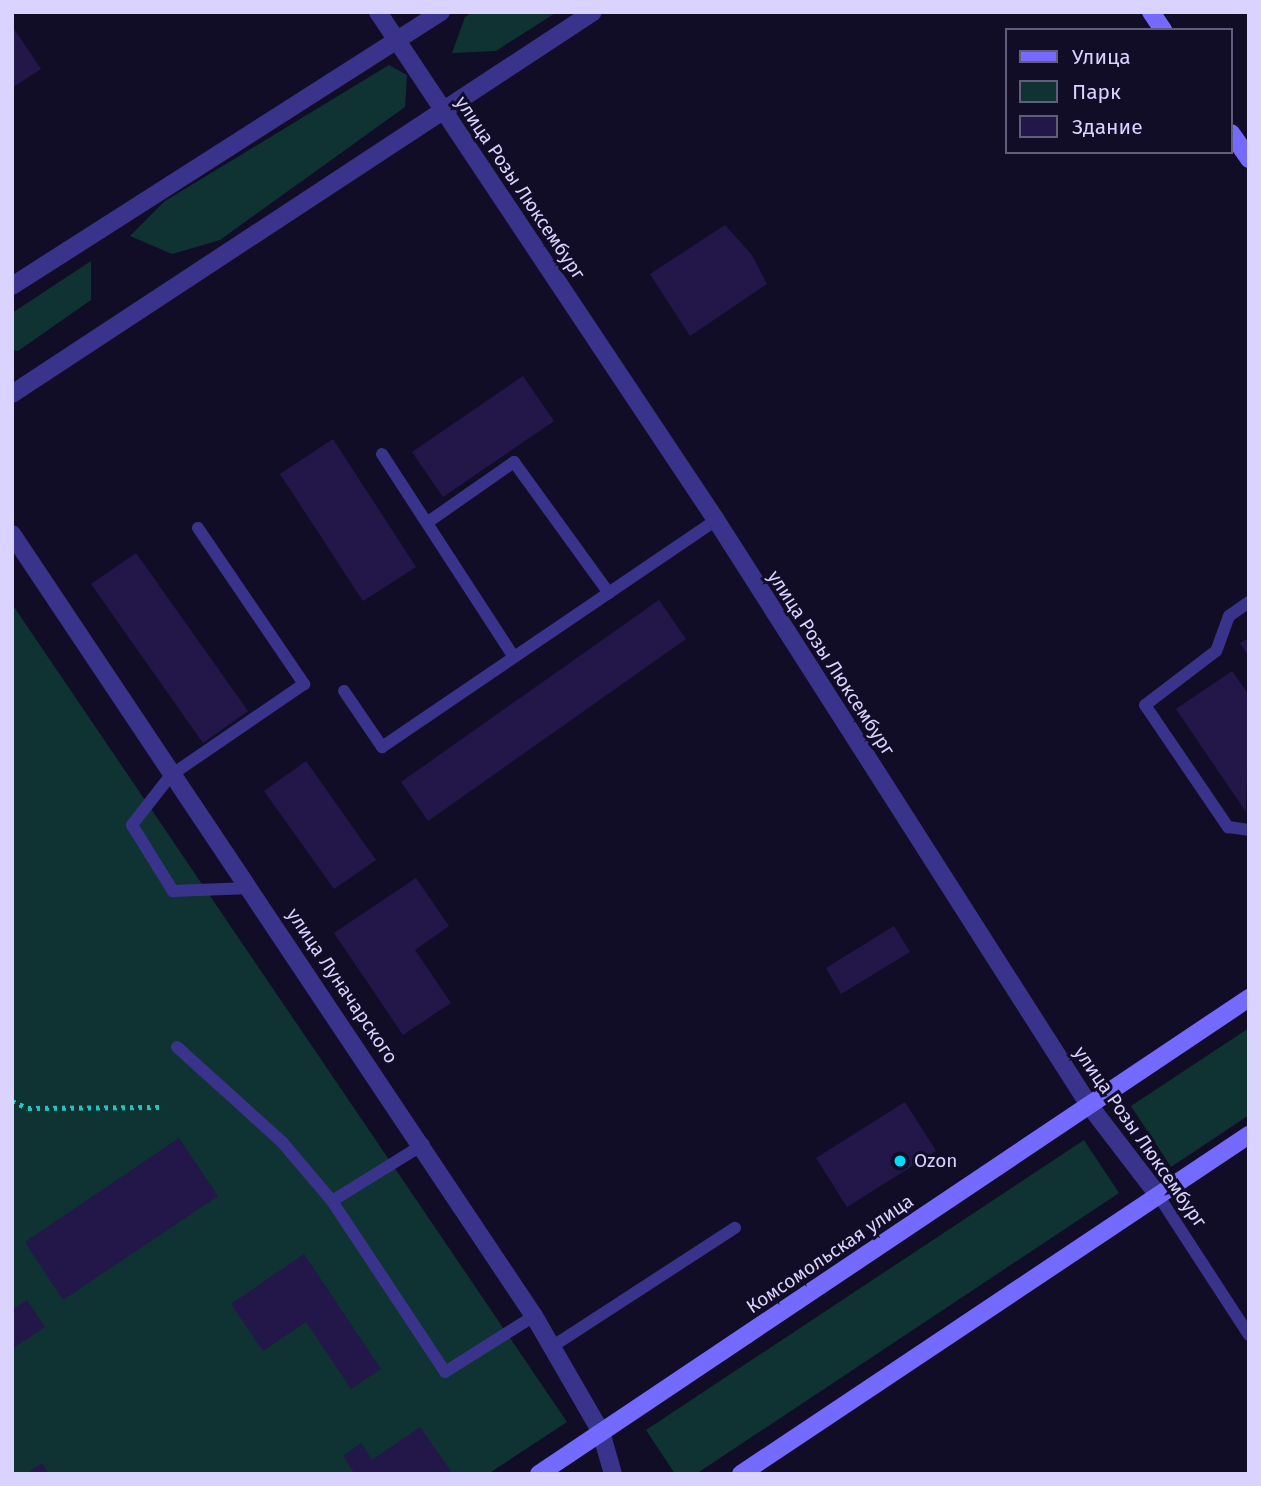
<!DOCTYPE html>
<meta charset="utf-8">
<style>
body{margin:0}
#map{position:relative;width:1261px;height:1486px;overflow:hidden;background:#120d27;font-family:"Fira Sans",sans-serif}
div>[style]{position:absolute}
.green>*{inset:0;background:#0f3232}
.building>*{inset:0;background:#23174a}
.path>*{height:4.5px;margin-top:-2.25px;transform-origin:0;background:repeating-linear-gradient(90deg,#23c3c0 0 3.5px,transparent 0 8.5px)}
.lane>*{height:12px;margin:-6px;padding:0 6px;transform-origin:6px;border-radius:6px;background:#3a338b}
.street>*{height:18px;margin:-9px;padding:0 9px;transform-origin:9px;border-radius:9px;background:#3a338b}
.secondary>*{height:18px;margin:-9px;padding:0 9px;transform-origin:9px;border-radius:9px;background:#746aff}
.dots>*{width:19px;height:19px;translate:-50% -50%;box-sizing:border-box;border:4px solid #120d27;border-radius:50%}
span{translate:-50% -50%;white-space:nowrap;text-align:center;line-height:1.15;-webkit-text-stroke:6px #120d27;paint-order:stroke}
.street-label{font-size:19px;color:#dad3ff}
.poi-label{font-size:19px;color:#dad3ff}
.left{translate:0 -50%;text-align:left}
.frame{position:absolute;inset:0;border:14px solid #dad3ff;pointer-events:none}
.legend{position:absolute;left:1005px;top:28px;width:228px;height:126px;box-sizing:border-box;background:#120d27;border:2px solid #625c7d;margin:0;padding:9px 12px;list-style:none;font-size:21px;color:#dad3ff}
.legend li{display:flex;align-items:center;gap:14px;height:35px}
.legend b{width:35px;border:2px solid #625c7d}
</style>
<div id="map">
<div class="green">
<div style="clip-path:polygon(473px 12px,557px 12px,496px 51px,452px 53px,465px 17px)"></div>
<div style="clip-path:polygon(389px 65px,407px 75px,405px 107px,220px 240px,172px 254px,130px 236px,165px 201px)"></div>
<div style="clip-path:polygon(91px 261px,91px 300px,18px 351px,12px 350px,12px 313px)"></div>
<div style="clip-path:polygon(12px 604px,567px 1422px,488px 1474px,12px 1474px)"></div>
<div style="clip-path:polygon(1249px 1028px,1249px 1115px,1171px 1167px,1131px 1106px)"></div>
<div style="clip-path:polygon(1084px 1140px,1119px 1193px,696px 1474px,675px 1474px,646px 1430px)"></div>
</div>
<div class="building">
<div style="clip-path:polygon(12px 26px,41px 69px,12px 88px)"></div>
<div style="clip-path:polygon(725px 225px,752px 255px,767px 284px,690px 336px,650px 274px)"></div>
<div style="clip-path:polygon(523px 376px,554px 421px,443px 497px,412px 452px)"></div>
<div style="clip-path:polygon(333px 439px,416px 567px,363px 601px,280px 474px)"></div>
<div style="clip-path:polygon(136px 553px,248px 711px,203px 743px,91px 584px)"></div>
<div style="clip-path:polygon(659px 600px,686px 639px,428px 821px,401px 782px)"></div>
<div style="clip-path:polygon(1249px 638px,1249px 657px,1240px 643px)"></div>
<div style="clip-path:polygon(1232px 671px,1249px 695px,1246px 812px,1176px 709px)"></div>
<div style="clip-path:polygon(306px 761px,376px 860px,334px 889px,264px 791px)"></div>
<div style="clip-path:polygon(416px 878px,449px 926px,415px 950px,451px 1003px,403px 1035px,334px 933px)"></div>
<div style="clip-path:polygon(894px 926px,910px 952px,841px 994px,826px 968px)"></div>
<div style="clip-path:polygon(905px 1102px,936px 1151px,847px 1207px,816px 1158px)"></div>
<div style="clip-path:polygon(179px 1138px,218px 1196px,63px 1300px,25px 1242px)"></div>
<div style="clip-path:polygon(304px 1254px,381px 1369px,351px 1389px,306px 1322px,263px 1351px,231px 1304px)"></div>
<div style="clip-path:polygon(27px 1300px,45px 1327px,12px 1349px,12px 1310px)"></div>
<div style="clip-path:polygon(420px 1427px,453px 1474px,355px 1474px,343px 1456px,361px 1443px,372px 1460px)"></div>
<div style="clip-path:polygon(42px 1463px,49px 1474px,26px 1474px)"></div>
</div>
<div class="path">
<div style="left:12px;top:1101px;width:17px;rotate:24deg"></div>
<div style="left:28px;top:1108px;width:133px;rotate:-0.4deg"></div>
</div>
<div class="lane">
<div style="left:382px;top:454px;width:242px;rotate:57deg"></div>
<div style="left:428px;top:522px;width:105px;rotate:-34.9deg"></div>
<div style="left:514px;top:462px;width:162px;rotate:54.1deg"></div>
<div style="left:198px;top:528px;width:189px;rotate:55.8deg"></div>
<div style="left:304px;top:684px;width:161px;rotate:145.6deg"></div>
<div style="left:171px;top:775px;width:63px;rotate:128deg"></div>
<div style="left:132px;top:825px;width:78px;rotate:58.2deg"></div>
<div style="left:173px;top:891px;width:77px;rotate:-2.2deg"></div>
<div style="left:1249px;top:602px;width:24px;rotate:145deg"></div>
<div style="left:1229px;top:616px;width:37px;rotate:110deg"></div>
<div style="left:1216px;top:651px;width:89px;rotate:142.7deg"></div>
<div style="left:1145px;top:705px;width:148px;rotate:55.8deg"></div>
<div style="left:1228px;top:827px;width:21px;rotate:8deg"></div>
<div style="left:344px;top:691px;width:68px;rotate:55.8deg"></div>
<div style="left:382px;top:747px;width:404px;rotate:-34.2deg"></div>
<div style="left:177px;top:1047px;width:142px;rotate:42.1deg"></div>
<div style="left:282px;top:1142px;width:77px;rotate:49.7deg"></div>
<div style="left:332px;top:1201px;width:205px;rotate:56.5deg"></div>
<div style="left:445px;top:1372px;width:105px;rotate:-32.2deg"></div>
<div style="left:1158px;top:1195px;width:167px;rotate:57deg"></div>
<div style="left:332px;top:1201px;width:108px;rotate:-31.8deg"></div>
<div style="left:553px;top:1346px;width:217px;rotate:-33deg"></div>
</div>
<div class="street">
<div style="left:378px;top:12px;width:610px;rotate:56.36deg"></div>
<div style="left:716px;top:520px;width:694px;rotate:57.48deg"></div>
<div style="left:1089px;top:1105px;width:113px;rotate:52.5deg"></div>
<div style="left:12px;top:286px;width:509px;rotate:-32.57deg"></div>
<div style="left:12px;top:394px;width:695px;rotate:-33.32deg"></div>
<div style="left:12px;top:534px;width:940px;rotate:56.28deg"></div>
<div style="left:534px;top:1316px;width:134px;rotate:60deg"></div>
<div style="left:601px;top:1432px;width:44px;rotate:74.1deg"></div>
</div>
<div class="secondary">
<div style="left:1151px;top:12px;width:22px;rotate:56deg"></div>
<div style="left:1231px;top:133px;width:32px;rotate:55deg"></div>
<div style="left:539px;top:1474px;width:855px;rotate:-33.84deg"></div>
<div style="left:741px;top:1474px;width:611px;rotate:-33.72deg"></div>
</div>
<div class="dots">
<div style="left:900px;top:1161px;background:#00dbfe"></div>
</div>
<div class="street-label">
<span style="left:520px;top:188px;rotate:56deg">улица Розы Люксембург</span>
<span style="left:831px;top:663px;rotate:57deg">улица Розы Люксембург</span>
<span style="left:342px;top:986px;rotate:56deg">улица Луначарского</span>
<span style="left:1140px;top:1137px;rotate:55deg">улица Розы Люксембург</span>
<span style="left:830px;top:1254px;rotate:-34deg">Комсомольская улица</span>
</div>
<div class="poi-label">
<span class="left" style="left:914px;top:1161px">Ozon</span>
</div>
<div class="frame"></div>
<ul class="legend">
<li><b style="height:9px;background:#746aff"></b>Улица</li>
<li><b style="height:19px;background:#0f3232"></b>Парк</li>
<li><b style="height:19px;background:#23174a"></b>Здание</li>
</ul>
</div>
